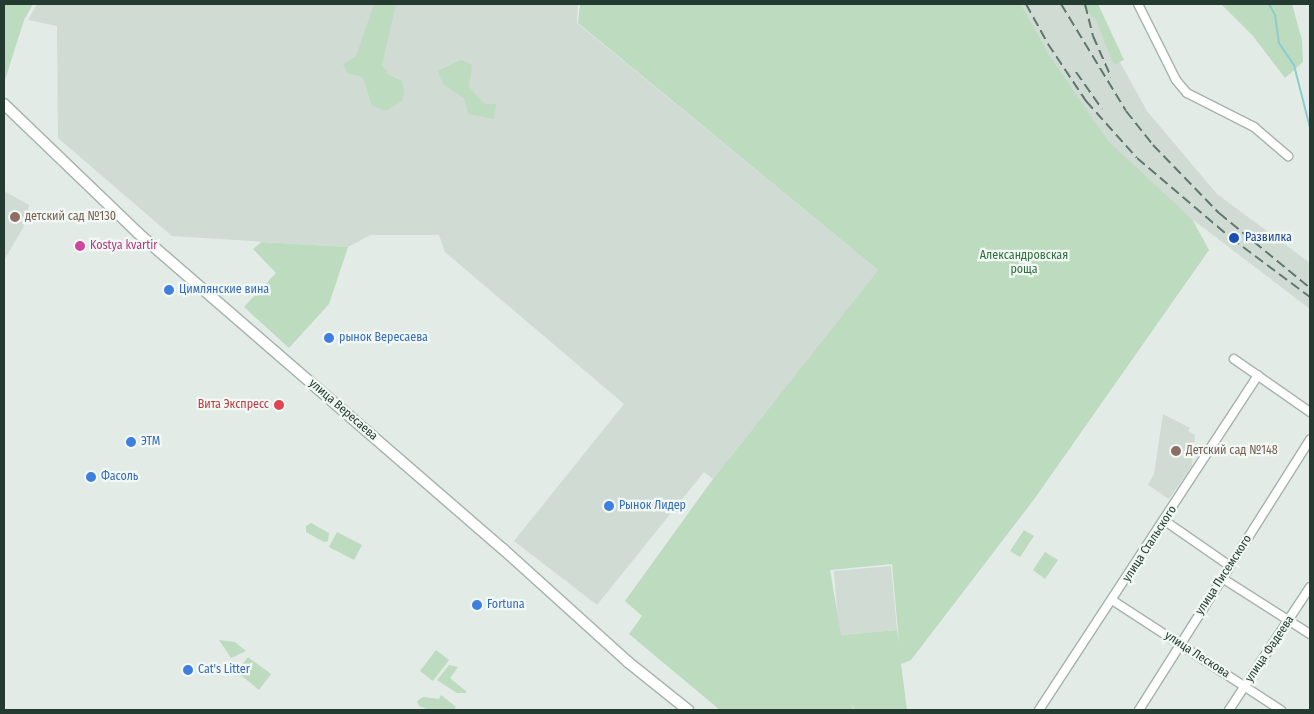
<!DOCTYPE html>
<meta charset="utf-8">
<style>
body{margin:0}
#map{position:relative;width:1314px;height:714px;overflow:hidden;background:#e2ebe6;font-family:"Fira Sans Condensed",sans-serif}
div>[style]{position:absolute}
.built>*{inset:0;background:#d0dbd4}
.green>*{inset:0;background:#bcdbbf}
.stream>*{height:2px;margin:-1px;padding:0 1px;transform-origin:1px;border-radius:1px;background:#8ecdcb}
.roads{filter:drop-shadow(1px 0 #a5b3ac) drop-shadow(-1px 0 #a5b3ac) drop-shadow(0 1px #a5b3ac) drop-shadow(0 -1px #a5b3ac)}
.minor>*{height:8px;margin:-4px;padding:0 4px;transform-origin:4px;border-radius:4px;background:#fff}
.secondary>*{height:10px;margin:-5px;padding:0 5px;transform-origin:5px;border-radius:5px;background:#fff}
.rail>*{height:2px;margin-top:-1px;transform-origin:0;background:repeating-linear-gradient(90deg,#5e776c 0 10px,transparent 0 15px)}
.dots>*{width:14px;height:14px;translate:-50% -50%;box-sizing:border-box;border:2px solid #f2f8f4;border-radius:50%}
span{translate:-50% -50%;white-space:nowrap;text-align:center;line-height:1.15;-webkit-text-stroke:4.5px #f2f8f4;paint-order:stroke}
.education-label{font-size:12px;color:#785e54}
.left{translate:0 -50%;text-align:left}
.transit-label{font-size:12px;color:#164399}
.hotel-label{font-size:12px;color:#b23c85}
.park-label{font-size:12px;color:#306f3d}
.shop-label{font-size:12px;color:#366cbe}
.health-label{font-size:12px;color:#be3a42}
.right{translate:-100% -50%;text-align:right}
.street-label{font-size:12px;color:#233b31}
.frame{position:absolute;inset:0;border:5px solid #233b31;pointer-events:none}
</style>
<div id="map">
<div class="built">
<div style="clip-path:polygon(37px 4px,578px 4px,577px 23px,878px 270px,713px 479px,704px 472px,597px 605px,514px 541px,624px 404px,445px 252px,439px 235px,370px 235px,348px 247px,172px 236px,58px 138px,57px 26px,28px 20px)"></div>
<div style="clip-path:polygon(1021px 4px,1088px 4px,1147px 111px,1217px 194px,1310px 263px,1310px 309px,1192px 219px,1108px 142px,1050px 56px)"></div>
<div style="clip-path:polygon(4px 191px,29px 205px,23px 228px,4px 260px)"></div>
<div style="clip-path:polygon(1163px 414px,1190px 428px,1188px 431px,1195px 435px,1192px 466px,1169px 499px,1148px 485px,1154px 474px)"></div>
<div style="clip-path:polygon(891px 566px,897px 630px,839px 635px,834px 571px)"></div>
</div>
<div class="green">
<div style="clip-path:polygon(4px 4px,33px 4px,24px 20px,4px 83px)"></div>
<div style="clip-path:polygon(374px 4px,396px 4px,382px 65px,389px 75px,402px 81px,404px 92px,402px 101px,386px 111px,372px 106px,363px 77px,347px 73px,343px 64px,356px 56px)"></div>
<div style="clip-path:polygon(evenodd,580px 4px,1021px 4px,1050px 56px,1108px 141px,1192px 219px,1209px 250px,1035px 498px,911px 660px,901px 664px,907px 710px,854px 710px,852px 703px,853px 710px,720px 710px,629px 634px,642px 616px,625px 601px,713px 479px,878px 270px,578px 23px,580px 4px,892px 564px,899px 643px,897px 630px,841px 635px,830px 570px,892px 564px)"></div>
<div style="clip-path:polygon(1080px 4px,1098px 4px,1124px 60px,1115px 64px,1112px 60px,1096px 20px)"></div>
<div style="clip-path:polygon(1221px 4px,1292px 4px,1302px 40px,1303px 62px,1285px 78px,1253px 36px)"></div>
<div style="clip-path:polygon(461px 60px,472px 65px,469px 87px,485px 104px,496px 104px,494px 119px,468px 114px,464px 98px,443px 84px,438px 71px)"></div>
<div style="clip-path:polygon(262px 242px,348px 247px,329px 304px,289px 348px,244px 307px,276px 273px,253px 249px)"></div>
<div style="clip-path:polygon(311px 523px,329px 533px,328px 541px,324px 542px,306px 532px,306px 526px)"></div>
<div style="clip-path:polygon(1024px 530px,1034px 536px,1020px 557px,1010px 551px)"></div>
<div style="clip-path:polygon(337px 532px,362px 545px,354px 560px,329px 547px)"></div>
<div style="clip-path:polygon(1045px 552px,1058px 560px,1045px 579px,1033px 570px)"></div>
<div style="clip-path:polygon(219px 640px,235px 642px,246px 651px,231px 658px)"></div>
<div style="clip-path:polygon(436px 650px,449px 660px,433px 681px,420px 671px)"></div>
<div style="clip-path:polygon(248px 657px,271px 674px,259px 690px,237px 672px)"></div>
<div style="clip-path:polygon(449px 665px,458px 667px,450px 678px,467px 692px,465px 693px,457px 693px,437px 680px)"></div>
<div style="clip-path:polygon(441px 695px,456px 707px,453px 710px,429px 710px,419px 706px,417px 701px,423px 697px,439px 699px)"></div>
</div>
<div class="stream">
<div style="left:1269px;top:4px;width:13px;rotate:61deg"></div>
<div style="left:1275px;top:15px;width:28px;rotate:82deg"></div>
<div style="left:1279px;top:43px;width:27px;rotate:56deg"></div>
<div style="left:1294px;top:65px;width:65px;rotate:75.7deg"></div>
</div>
<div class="roads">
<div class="minor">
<div style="left:1138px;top:4px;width:85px;rotate:63.4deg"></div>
<div style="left:1176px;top:80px;width:17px;rotate:50deg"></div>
<div style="left:1187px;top:93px;width:75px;rotate:26.9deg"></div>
<div style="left:1254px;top:127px;width:45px;rotate:40.5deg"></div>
<div style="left:1234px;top:359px;width:93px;rotate:34.9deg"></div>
<div style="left:1165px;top:521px;width:79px;rotate:34.7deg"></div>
<div style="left:1222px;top:578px;width:104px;rotate:32.5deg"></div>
<div style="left:1112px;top:600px;width:202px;rotate:33.1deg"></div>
<div style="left:1039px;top:710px;width:400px;rotate:-56.8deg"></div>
<div style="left:1139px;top:710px;width:320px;rotate:-57.7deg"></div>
<div style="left:1229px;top:710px;width:147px;rotate:-56.6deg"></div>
</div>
<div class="secondary">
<div style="left:4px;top:104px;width:186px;rotate:43.9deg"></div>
<div style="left:138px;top:233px;width:483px;rotate:40.9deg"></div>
<div style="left:503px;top:549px;width:169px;rotate:42.1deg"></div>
<div style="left:628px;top:662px;width:77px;rotate:38.7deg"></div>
</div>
</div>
<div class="rail">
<div style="left:1026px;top:4px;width:46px;rotate:61.2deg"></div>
<div style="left:1048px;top:44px;width:69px;rotate:56.3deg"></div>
<div style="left:1086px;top:101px;width:76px;rotate:48.2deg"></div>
<div style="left:1137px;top:158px;width:123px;rotate:40.4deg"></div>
<div style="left:1231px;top:238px;width:99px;rotate:36.8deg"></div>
<div style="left:1061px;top:4px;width:125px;rotate:58.7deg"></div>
<div style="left:1126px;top:111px;width:43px;rotate:51.5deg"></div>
<div style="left:1153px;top:145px;width:95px;rotate:45.9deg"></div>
<div style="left:1219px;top:213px;width:118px;rotate:39.5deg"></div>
<div style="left:1085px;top:4px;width:33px;rotate:76deg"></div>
<div style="left:1093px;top:36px;width:45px;rotate:66.3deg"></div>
<div style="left:1076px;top:72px;width:45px;rotate:54.9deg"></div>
</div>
<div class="dots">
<div style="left:15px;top:217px;background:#8d6e63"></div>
<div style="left:1234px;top:238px;background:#1a4fb4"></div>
<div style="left:80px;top:246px;background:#d1479c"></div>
<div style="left:169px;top:290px;background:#3f7fe0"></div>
<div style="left:329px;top:338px;background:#3f7fe0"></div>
<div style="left:279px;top:405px;background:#e0444e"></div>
<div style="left:131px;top:442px;background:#3f7fe0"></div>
<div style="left:1176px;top:451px;background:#8d6e63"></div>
<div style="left:91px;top:477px;background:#3f7fe0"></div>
<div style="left:609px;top:506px;background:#3f7fe0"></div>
<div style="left:477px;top:605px;background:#3f7fe0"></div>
<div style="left:188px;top:670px;background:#3f7fe0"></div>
</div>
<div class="education-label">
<span class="left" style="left:25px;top:217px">детский сад №130</span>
<span class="left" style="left:1186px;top:451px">Детский сад №148</span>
</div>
<div class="transit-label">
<span class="left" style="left:1245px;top:238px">Развилка</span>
</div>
<div class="hotel-label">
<span class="left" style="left:90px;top:246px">Kostya kvartir</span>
</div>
<div class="park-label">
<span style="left:1024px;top:263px">Александровская<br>роща</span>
</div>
<div class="shop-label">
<span class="left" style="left:179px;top:290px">Цимлянские вина</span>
<span class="left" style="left:339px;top:338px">рынок Вересаева</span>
<span class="left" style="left:141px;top:442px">ЭТМ</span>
<span class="left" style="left:101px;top:477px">Фасоль</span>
<span class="left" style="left:619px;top:506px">Рынок Лидер</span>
<span class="left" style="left:487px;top:605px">Fortuna</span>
<span class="left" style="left:198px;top:670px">Cat's Litter</span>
</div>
<div class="health-label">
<span class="right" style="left:269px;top:405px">Вита Экспресс</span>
</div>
<div class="street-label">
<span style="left:343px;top:410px;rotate:41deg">улица Вересаева</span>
<span style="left:1150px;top:544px;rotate:-57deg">улица Стальского</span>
<span style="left:1224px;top:575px;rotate:-57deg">улица Писемского</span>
<span style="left:1270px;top:649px;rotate:-56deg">улица Фадеева</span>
<span style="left:1197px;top:655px;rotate:33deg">улица Лескова</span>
</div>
<div class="frame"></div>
</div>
